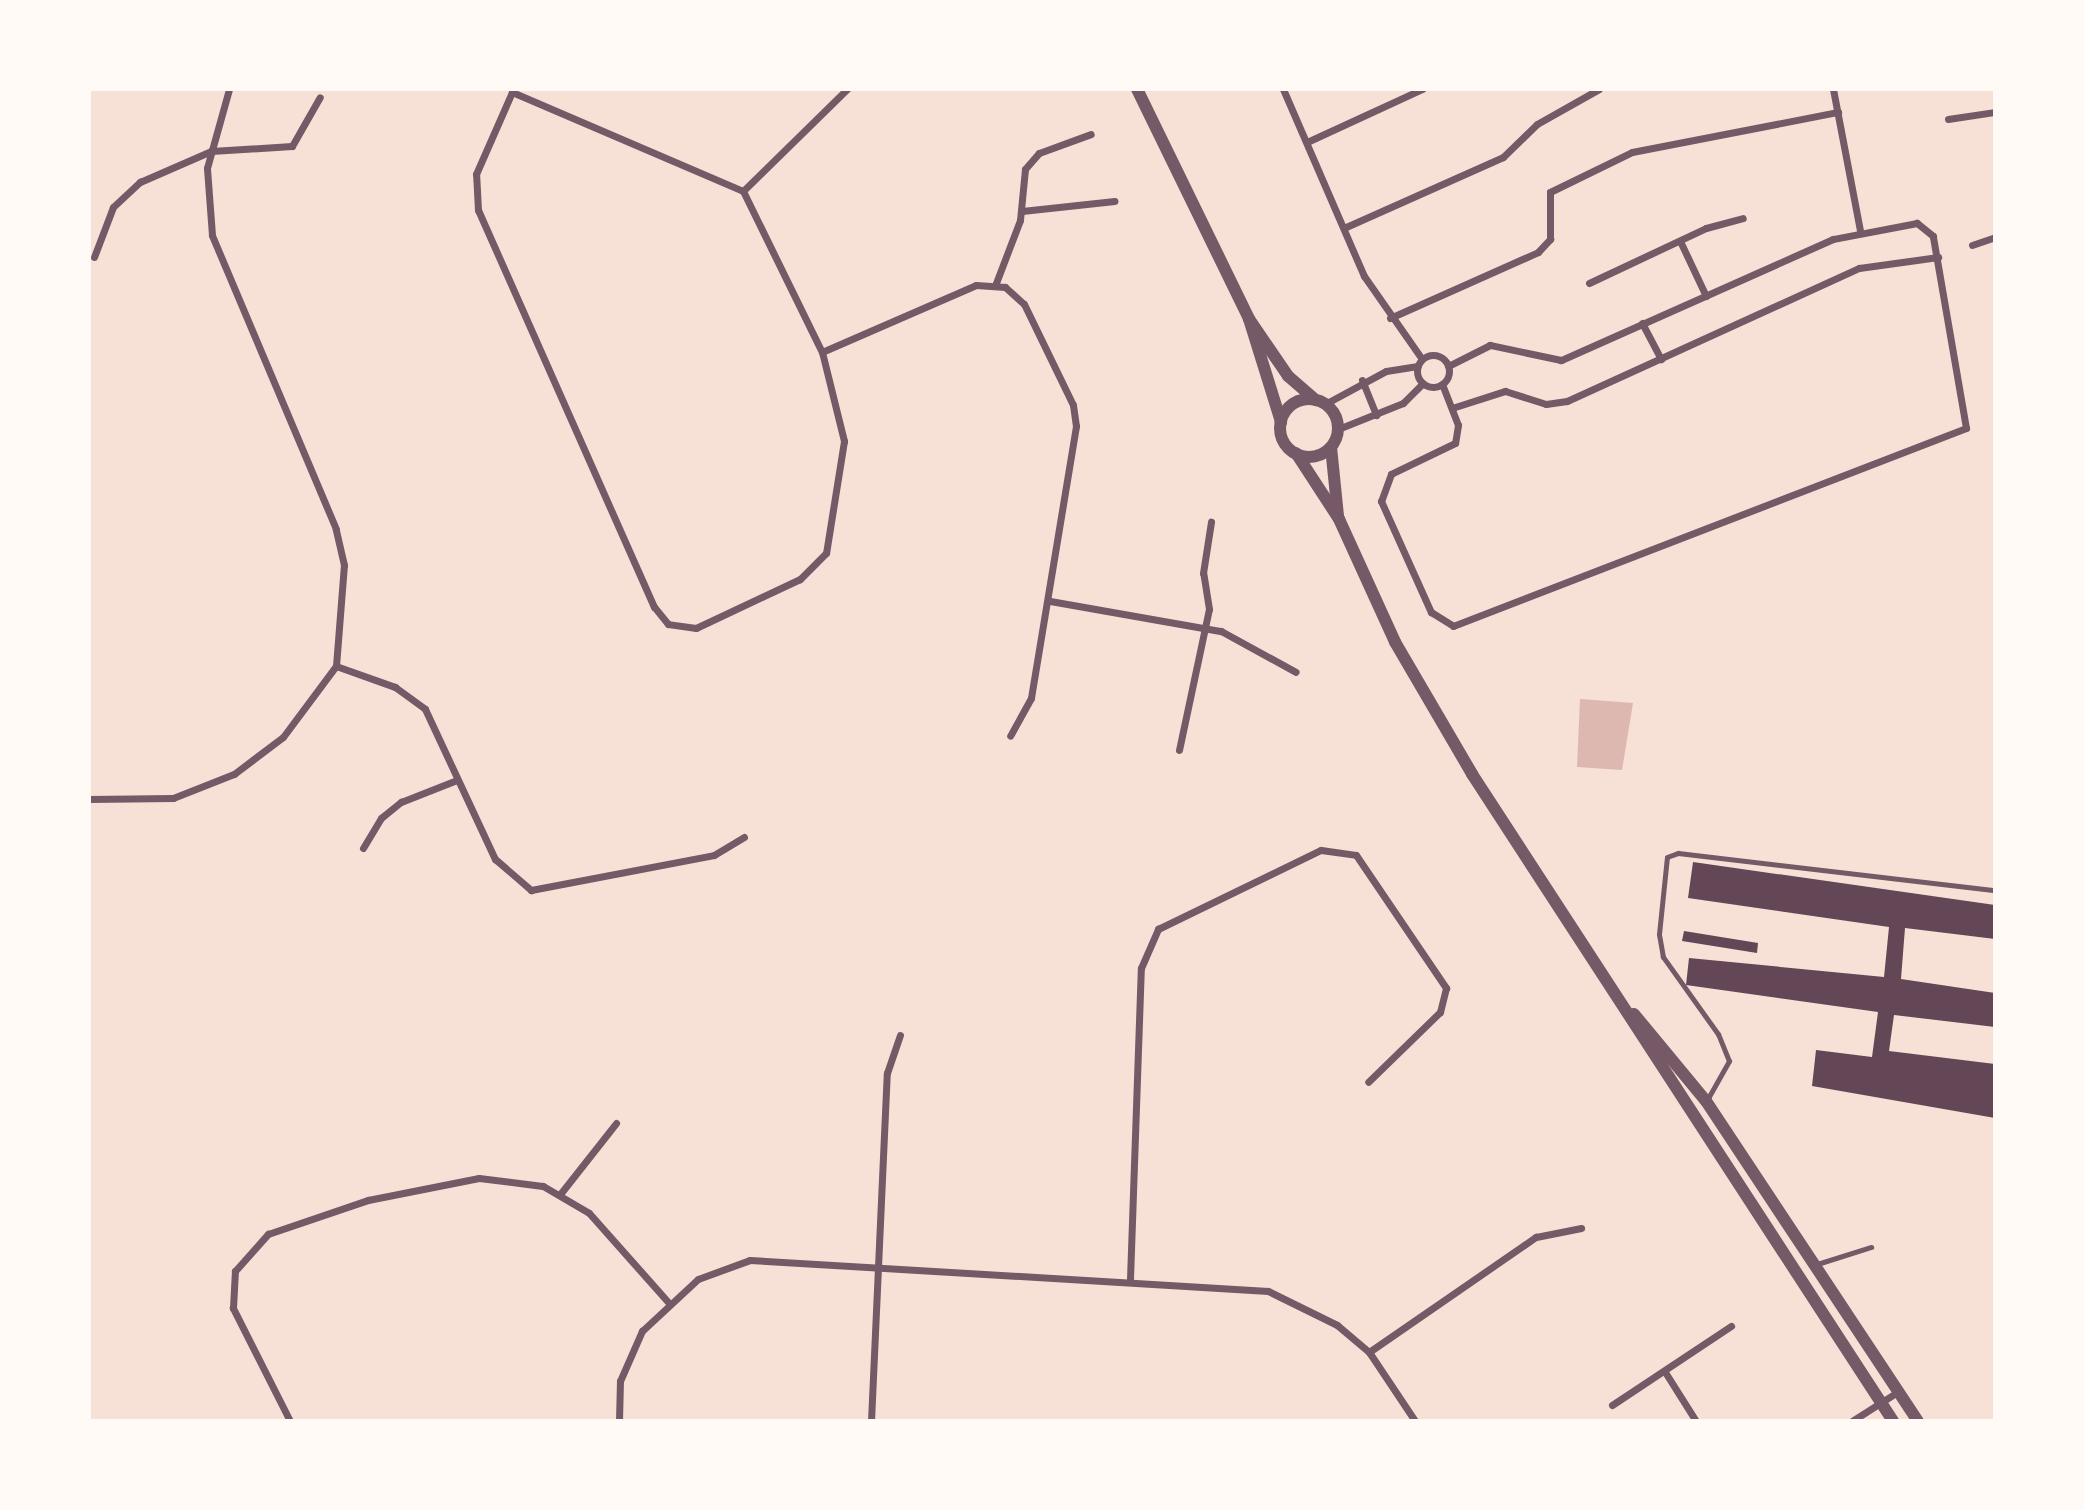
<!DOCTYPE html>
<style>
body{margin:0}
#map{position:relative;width:2084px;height:1510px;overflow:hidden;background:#f7e1d7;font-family:"Fira Sans",sans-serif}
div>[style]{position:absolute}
.water>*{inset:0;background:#dcb8b0}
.building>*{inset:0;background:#644757}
.service>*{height:5px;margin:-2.5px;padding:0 2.5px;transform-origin:2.5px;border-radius:2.5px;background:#755966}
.minor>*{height:7px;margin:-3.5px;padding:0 3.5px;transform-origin:3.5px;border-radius:3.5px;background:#755966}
.minor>.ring{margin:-3.5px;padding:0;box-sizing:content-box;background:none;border:7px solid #755966;border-radius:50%}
.tertiary>*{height:12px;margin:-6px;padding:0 6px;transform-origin:6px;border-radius:6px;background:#755966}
.tertiary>.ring{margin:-6px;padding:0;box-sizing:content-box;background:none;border:12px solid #755966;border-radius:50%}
span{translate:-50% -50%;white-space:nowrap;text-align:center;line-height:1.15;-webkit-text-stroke:5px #fffaf5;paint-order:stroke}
.frame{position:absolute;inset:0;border:91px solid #fffaf5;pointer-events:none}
</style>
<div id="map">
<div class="water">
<div style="clip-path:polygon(1580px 699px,1633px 703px,1622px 770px,1577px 767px)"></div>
</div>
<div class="building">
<div style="clip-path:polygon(1693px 862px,1995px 905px,1995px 939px,1905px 928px,1901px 979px,1995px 993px,1995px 1027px,1894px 1015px,1889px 1051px,1995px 1064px,1995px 1118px,1812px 1086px,1816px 1050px,1872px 1057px,1878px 1012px,1686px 985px,1689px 958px,1884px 977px,1889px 927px,1688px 898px)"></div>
<div style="clip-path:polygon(1684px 931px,1758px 943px,1757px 953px,1682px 941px)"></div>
</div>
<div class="service">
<div style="left:1707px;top:1100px;width:45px;rotate:-60.6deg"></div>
<div style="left:1729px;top:1061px;width:29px;rotate:-112deg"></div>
<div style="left:1718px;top:1034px;width:95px;rotate:-125.5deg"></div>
<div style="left:1663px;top:957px;width:23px;rotate:-100deg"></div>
<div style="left:1659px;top:934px;width:77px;rotate:-84.1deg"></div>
<div style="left:1667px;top:857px;width:12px;rotate:-20deg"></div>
<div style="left:1678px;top:853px;width:319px;rotate:6.7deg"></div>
<div style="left:1814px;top:1265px;width:60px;rotate:-17.5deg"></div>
</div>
<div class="minor">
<div style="left:1283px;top:89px;width:204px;rotate:66.6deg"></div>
<div style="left:1364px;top:276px;width:101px;rotate:55.1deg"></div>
<div style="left:1833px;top:89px;width:144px;rotate:79.2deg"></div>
<div style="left:512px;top:92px;width:251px;rotate:23.2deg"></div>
<div style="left:743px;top:191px;width:179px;rotate:63.9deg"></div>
<div style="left:822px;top:352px;width:92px;rotate:76.1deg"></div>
<div style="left:844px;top:441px;width:113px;rotate:99.1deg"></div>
<div style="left:826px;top:553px;width:37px;rotate:135deg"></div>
<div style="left:800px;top:579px;width:115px;rotate:154.8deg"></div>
<div style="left:696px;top:628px;width:28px;rotate:-172deg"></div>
<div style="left:668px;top:624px;width:22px;rotate:-129deg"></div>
<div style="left:654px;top:607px;width:434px;rotate:-113.9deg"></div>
<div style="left:478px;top:210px;width:36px;rotate:-93deg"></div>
<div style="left:476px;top:174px;width:90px;rotate:-66.3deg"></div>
<div style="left:1948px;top:119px;width:48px;rotate:-8.5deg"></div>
<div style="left:1307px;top:142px;width:127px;rotate:-24.7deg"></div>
<div style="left:743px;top:191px;width:146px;rotate:-44.4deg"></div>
<div style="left:1022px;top:211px;width:93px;rotate:-6.2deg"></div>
<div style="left:1346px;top:227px;width:172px;rotate:-24deg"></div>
<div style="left:1503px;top:157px;width:47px;rotate:-44.1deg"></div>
<div style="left:1537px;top:124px;width:71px;rotate:-29.4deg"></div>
<div style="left:1680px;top:241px;width:61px;rotate:64.7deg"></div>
<div style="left:1972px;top:245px;width:24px;rotate:-19deg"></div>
<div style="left:94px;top:257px;width:53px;rotate:-69.2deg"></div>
<div style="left:113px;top:207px;width:37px;rotate:-43deg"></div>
<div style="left:140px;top:182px;width:77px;rotate:-23.6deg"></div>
<div style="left:211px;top:151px;width:81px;rotate:-3.5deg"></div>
<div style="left:292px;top:146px;width:56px;rotate:-60.3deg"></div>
<div style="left:996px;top:283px;width:67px;rotate:-69.1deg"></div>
<div style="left:1020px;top:220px;width:51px;rotate:-84.4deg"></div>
<div style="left:1025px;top:169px;width:21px;rotate:-49deg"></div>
<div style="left:1039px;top:153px;width:55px;rotate:-20.1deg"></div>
<div style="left:1589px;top:283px;width:129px;rotate:-25.2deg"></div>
<div style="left:1706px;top:228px;width:38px;rotate:-15deg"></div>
<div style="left:1390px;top:318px;width:162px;rotate:-24deg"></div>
<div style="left:1538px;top:252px;width:18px;rotate:-47deg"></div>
<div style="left:1550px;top:239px;width:47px;rotate:-90deg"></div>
<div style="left:1550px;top:192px;width:91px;rotate:-26deg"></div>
<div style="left:1632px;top:152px;width:210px;rotate:-11deg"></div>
<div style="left:1642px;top:323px;width:41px;rotate:62.2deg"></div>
<div style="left:822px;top:352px;width:168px;rotate:-23.5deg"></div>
<div style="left:976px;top:285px;width:29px;rotate:4deg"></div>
<div style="left:1005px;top:287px;width:25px;rotate:42deg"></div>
<div style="left:1024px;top:304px;width:112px;rotate:64.1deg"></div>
<div style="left:1073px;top:405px;width:21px;rotate:82deg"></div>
<div style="left:1076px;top:426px;width:276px;rotate:99.4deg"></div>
<div style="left:1031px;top:698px;width:43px;rotate:118.9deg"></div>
<div class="ring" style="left:1417px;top:355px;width:25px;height:25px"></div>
<div style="left:1362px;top:380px;width:38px;rotate:68deg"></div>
<div style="left:1442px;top:384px;width:44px;rotate:68.7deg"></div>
<div style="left:1458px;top:425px;width:18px;rotate:99deg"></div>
<div style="left:1455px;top:443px;width:71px;rotate:154.2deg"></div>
<div style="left:1391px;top:474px;width:29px;rotate:110deg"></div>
<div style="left:1381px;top:501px;width:122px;rotate:65.8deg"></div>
<div style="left:1431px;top:612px;width:26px;rotate:32deg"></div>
<div style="left:1453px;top:626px;width:550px;rotate:-21.1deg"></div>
<div style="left:1966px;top:428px;width:195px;rotate:-99.8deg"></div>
<div style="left:1933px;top:236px;width:21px;rotate:-141deg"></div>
<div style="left:1917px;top:223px;width:86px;rotate:169.2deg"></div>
<div style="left:1833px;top:239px;width:298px;rotate:156deg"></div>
<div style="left:1561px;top:360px;width:73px;rotate:-168.1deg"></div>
<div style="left:1490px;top:345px;width:47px;rotate:153.4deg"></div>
<div style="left:1325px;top:404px;width:69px;rotate:-28.4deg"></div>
<div style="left:1386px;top:371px;width:32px;rotate:-9deg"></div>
<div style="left:1452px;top:408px;width:56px;rotate:-17.8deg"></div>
<div style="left:1505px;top:391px;width:43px;rotate:17.6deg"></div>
<div style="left:1546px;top:404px;width:21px;rotate:-8deg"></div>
<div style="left:1567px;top:401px;width:321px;rotate:-24.5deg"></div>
<div style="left:1859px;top:268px;width:80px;rotate:-7.9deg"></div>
<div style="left:1338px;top:429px;width:70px;rotate:-21.8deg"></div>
<div style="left:1403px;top:403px;width:28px;rotate:-45deg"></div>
<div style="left:1050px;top:601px;width:174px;rotate:10deg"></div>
<div style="left:1221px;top:631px;width:85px;rotate:28.7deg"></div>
<div style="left:336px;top:666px;width:63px;rotate:19.6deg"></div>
<div style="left:395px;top:687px;width:37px;rotate:36deg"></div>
<div style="left:425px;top:709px;width:166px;rotate:65deg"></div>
<div style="left:495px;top:859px;width:48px;rotate:40.7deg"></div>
<div style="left:531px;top:890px;width:186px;rotate:-10.8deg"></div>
<div style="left:714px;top:855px;width:35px;rotate:-31deg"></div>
<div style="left:1179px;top:750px;width:144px;rotate:-78deg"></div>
<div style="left:1209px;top:609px;width:36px;rotate:-99deg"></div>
<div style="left:1203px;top:573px;width:52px;rotate:-81.1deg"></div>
<div style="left:89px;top:799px;width:84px;rotate:-0.7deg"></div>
<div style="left:173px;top:798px;width:66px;rotate:-21.5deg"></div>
<div style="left:234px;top:774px;width:61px;rotate:-37.1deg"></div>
<div style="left:283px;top:737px;width:89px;rotate:-53.3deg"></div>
<div style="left:336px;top:666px;width:101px;rotate:-85.5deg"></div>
<div style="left:344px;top:565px;width:37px;rotate:-103deg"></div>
<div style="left:336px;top:529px;width:319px;rotate:-112.9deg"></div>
<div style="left:212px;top:235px;width:67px;rotate:-94.3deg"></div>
<div style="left:207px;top:168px;width:82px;rotate:-74.4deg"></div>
<div style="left:363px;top:848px;width:35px;rotate:-59deg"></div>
<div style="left:381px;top:818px;width:26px;rotate:-39deg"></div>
<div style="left:401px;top:802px;width:60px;rotate:-21.4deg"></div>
<div style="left:561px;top:1193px;width:89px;rotate:-51.8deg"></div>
<div style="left:1130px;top:1279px;width:311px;rotate:-88deg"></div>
<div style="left:1141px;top:968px;width:43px;rotate:-66.4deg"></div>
<div style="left:1158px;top:929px;width:181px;rotate:-25.9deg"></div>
<div style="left:1321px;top:850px;width:35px;rotate:8deg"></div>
<div style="left:1356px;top:855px;width:161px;rotate:55.9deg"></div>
<div style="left:1446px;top:988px;width:25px;rotate:104deg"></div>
<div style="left:1440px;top:1012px;width:100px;rotate:135.8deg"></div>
<div style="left:1369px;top:1352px;width:203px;rotate:-34.6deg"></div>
<div style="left:1536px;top:1237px;width:46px;rotate:-11.3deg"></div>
<div style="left:1665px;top:1372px;width:58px;rotate:57.7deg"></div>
<div style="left:1612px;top:1405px;width:143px;rotate:-33.6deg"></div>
<div style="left:290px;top:1421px;width:127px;rotate:-116.8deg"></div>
<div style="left:233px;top:1308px;width:37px;rotate:-87deg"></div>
<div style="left:235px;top:1271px;width:50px;rotate:-48.3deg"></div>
<div style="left:268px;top:1234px;width:106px;rotate:-18.8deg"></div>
<div style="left:368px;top:1200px;width:113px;rotate:-11.2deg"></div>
<div style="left:479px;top:1178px;width:64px;rotate:7.1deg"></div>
<div style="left:543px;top:1186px;width:53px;rotate:30.4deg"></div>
<div style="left:589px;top:1213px;width:119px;rotate:48.4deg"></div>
<div style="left:619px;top:1421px;width:40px;rotate:-88.6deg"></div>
<div style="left:620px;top:1381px;width:55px;rotate:-66.3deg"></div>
<div style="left:642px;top:1331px;width:76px;rotate:-42.9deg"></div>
<div style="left:698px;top:1279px;width:55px;rotate:-20.1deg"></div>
<div style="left:750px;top:1260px;width:519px;rotate:3.42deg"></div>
<div style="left:1268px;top:1291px;width:77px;rotate:26.2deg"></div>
<div style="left:1337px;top:1325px;width:42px;rotate:40.2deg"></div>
<div style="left:1369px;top:1352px;width:83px;rotate:56.3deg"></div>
<div style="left:871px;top:1421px;width:348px;rotate:-87.4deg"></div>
<div style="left:887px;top:1073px;width:40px;rotate:-71.1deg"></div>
<div style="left:1852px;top:1421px;width:56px;rotate:-32.6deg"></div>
</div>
<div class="tertiary">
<div style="left:1137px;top:89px;width:256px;rotate:64deg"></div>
<div style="left:1249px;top:319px;width:69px;rotate:55.6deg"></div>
<div style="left:1288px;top:376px;width:37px;rotate:41deg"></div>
<div style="left:1249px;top:319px;width:108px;rotate:72.7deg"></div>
<div class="ring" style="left:1280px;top:399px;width:46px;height:46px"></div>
<div style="left:1331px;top:447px;width:69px;rotate:84.2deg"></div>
<div style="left:1296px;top:453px;width:79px;rotate:56.9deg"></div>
<div style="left:1339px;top:519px;width:135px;rotate:65.5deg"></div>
<div style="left:1395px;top:642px;width:153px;rotate:59.7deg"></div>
<div style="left:1472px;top:774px;width:772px;rotate:56.95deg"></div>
<div style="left:1634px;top:1014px;width:113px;rotate:50.4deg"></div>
<div style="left:1706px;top:1101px;width:384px;rotate:56.5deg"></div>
</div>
<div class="frame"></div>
</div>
